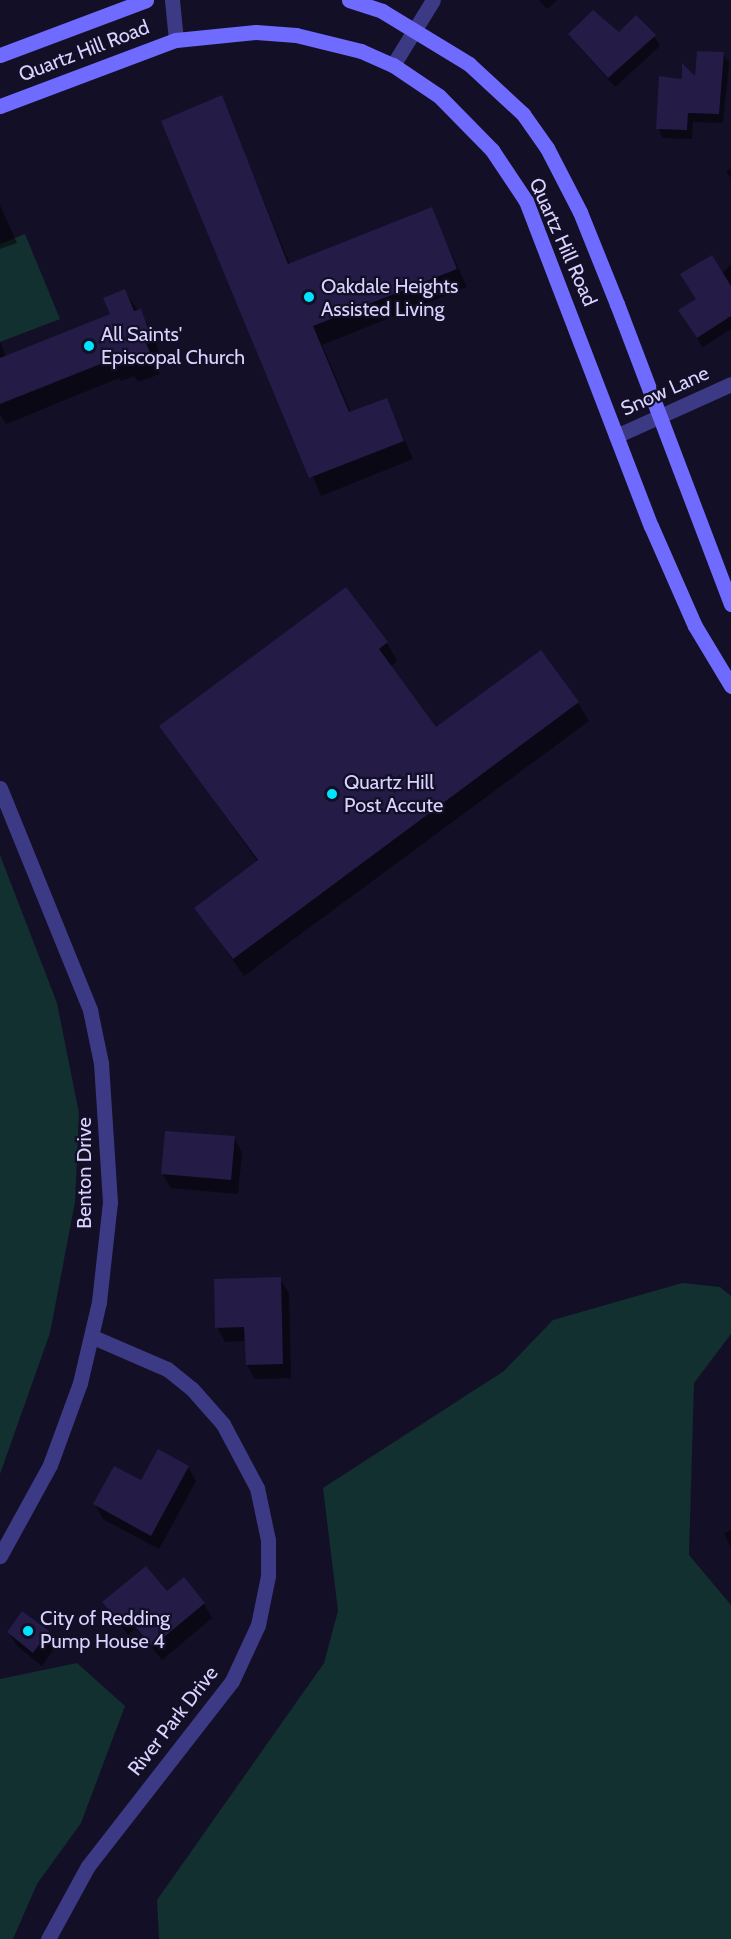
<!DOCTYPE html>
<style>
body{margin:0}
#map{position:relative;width:731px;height:1939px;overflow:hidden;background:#130f26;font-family:Cabin,sans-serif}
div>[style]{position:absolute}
.green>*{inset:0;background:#12302f}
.shadow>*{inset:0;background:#0007}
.building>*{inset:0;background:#241b47}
.minor>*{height:15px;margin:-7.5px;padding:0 7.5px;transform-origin:7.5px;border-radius:7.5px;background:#3d3a85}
.tertiary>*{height:15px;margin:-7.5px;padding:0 7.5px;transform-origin:7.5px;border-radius:7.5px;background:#3d3a85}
.secondary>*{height:15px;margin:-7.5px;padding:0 7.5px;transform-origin:7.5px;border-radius:7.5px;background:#6f6bff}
.dots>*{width:16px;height:16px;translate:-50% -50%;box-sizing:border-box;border:3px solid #130f26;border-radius:50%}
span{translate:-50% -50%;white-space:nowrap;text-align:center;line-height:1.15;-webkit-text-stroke:4.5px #130f26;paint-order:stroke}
.street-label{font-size:20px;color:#d9d4ff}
.poi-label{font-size:20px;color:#d9d4ff}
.left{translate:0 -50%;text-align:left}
</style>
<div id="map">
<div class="green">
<div style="clip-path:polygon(25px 234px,60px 319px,0 342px,0 244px)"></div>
<div style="clip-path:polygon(0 855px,57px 1003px,79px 1113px,75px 1202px,50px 1333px,0 1474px)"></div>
<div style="clip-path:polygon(682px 1283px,720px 1287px,731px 1296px,731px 1334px,694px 1383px,689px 1555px,731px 1605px,731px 1939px,159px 1939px,157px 1900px,324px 1663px,338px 1611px,323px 1488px,504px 1371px,553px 1320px)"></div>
<div style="clip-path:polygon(77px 1663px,125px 1706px,81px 1823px,37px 1884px,13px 1939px,0 1939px,0 1679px)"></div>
</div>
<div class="shadow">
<div style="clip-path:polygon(539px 0,557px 0,547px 9px)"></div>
<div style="clip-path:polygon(619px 33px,654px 36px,660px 46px,615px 87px,569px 35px)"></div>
<div style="clip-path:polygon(723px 54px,729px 63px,723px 123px,693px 122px,692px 139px,663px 138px,658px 128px,696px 79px)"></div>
<div style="clip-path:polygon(221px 97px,290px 265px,431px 209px,467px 287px,322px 345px,351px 413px,387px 400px,413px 459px,321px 496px,163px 122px)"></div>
<div style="clip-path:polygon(731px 168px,731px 178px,726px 172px)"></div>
<div style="clip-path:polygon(0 205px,17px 243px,0 249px)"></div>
<div style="clip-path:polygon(731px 264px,731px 329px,703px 347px,685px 320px,698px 299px)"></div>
<div style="clip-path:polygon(124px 291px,151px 329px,159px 352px,152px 355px,160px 374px,138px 382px,134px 376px,121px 381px,119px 378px,6px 424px,0 414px,0 342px,6px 357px,112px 315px)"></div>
<div style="clip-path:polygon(387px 643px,397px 661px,390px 667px,436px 729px,578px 703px,589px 721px,244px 976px,196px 908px,258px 862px,161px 726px)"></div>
<div style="clip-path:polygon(234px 1138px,242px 1152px,238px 1194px,171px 1188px,163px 1174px)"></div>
<div style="clip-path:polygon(280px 1279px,289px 1293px,291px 1378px,255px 1379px,247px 1365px,246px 1341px,225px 1342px,217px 1327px)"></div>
<div style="clip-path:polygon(188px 1467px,196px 1481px,159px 1549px,103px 1519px,95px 1504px)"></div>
<div style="clip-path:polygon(731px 1530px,731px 1547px,724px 1534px)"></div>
<div style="clip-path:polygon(167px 1594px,204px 1604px,212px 1618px,162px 1660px,136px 1628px,128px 1635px,104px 1602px)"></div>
<div style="clip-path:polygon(9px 1632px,48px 1632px,56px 1646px,42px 1666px,17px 1646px)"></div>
</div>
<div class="building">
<div style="clip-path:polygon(593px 10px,619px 32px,636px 15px,656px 35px,608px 78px,568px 34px)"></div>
<div style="clip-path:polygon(697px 51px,724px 52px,719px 114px,688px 113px,687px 130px,656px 129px,659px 76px,682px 79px,682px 63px,695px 76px)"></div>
<div style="clip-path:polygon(222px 95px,288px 264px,432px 207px,457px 269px,313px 326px,349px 412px,387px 398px,404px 441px,309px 478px,161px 121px)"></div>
<div style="clip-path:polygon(712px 255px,731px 286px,731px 316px,697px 338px,678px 310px,696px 299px,680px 274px)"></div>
<div style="clip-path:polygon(125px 289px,134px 311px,141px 309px,150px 334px,143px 336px,151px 355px,126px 365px,123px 358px,109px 364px,108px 361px,0 404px,0 358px,110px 314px,103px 298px)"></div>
<div style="clip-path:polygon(346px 587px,388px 642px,379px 649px,436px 727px,541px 650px,579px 702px,233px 959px,194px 908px,258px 860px,159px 726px)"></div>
<div style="clip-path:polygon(165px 1131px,235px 1136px,231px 1180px,161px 1174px)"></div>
<div style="clip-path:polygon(281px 1277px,283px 1364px,246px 1365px,244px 1327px,215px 1328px,214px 1279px)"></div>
<div style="clip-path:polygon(158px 1449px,189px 1466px,151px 1536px,93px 1504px,114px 1466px,141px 1480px)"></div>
<div style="clip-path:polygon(146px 1566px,167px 1591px,184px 1577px,205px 1603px,152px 1647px,126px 1615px,119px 1621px,102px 1602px)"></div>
<div style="clip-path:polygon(22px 1611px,49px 1631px,33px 1653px,7px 1632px)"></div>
</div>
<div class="minor">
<div style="left:172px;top:0;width:40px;rotate:84.3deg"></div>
<div style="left:393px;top:65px;width:76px;rotate:-58.4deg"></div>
<div style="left:616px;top:436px;width:126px;rotate:-24.3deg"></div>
<div style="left:48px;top:1939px;width:83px;rotate:-61.3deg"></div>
<div style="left:88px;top:1866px;width:234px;rotate:-52.1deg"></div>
<div style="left:232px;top:1681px;width:62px;rotate:-65.1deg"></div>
<div style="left:258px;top:1625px;width:50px;rotate:-78.5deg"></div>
<div style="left:268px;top:1576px;width:36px;rotate:-90deg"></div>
<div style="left:268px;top:1540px;width:53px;rotate:-101.9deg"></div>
<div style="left:257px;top:1488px;width:72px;rotate:-118deg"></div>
<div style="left:223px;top:1424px;width:47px;rotate:-131.5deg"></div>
<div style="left:192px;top:1389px;width:32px;rotate:-141deg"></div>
<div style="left:167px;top:1369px;width:81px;rotate:-156.6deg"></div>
</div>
<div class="tertiary">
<div style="left:0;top:788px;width:240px;rotate:67.9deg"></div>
<div style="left:90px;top:1010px;width:54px;rotate:78.3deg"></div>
<div style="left:101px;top:1063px;width:139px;rotate:86.3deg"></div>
<div style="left:110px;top:1202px;width:101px;rotate:96.3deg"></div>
<div style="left:99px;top:1302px;width:83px;rotate:103.2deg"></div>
<div style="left:80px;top:1383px;width:87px;rotate:110.1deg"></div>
<div style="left:50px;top:1465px;width:104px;rotate:118.8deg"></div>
</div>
<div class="secondary">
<div style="left:349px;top:0;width:35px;rotate:18deg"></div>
<div style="left:382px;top:11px;width:102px;rotate:31.3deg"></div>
<div style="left:469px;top:64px;width:74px;rotate:42.8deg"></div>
<div style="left:523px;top:114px;width:42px;rotate:54.8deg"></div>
<div style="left:547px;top:148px;width:72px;rotate:62.7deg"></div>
<div style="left:580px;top:212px;width:99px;rotate:68.1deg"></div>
<div style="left:617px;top:304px;width:321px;rotate:69.2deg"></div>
<div style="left:0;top:55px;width:156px;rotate:-20.6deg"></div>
<div style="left:0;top:106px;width:188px;rotate:-20.6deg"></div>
<div style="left:176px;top:40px;width:80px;rotate:-5.7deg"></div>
<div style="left:256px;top:32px;width:40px;rotate:4.3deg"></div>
<div style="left:296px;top:35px;width:67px;rotate:13.8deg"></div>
<div style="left:361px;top:51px;width:35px;rotate:24deg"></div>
<div style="left:393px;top:65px;width:55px;rotate:34deg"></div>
<div style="left:439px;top:96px;width:76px;rotate:45.5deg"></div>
<div style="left:492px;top:150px;width:61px;rotate:56.3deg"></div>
<div style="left:526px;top:201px;width:348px;rotate:69deg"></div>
<div style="left:651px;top:526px;width:109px;rotate:66.3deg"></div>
<div style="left:695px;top:626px;width:70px;rotate:59deg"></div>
</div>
<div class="dots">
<div style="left:309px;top:297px;background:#00e5ff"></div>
<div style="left:89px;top:346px;background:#00e5ff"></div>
<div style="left:332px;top:794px;background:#00e5ff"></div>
<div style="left:28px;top:1631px;background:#00e5ff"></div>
</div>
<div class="street-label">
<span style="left:84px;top:51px;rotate:-21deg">Quartz Hill Road</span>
<span style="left:563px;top:242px;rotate:66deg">Quartz Hill Road</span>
<span style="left:665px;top:391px;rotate:-24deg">Snow Lane</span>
<span style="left:84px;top:1173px;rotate:-90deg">Benton Drive</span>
<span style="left:173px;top:1721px;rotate:-52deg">River Park Drive</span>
</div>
<div class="poi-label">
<span class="left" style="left:321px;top:298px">Oakdale Heights<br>Assisted Living</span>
<span class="left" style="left:101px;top:346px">All Saints'<br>Episcopal Church</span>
<span class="left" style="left:344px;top:794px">Quartz Hill<br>Post Accute</span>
<span class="left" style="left:40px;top:1630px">City of Redding<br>Pump House 4</span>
</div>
</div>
